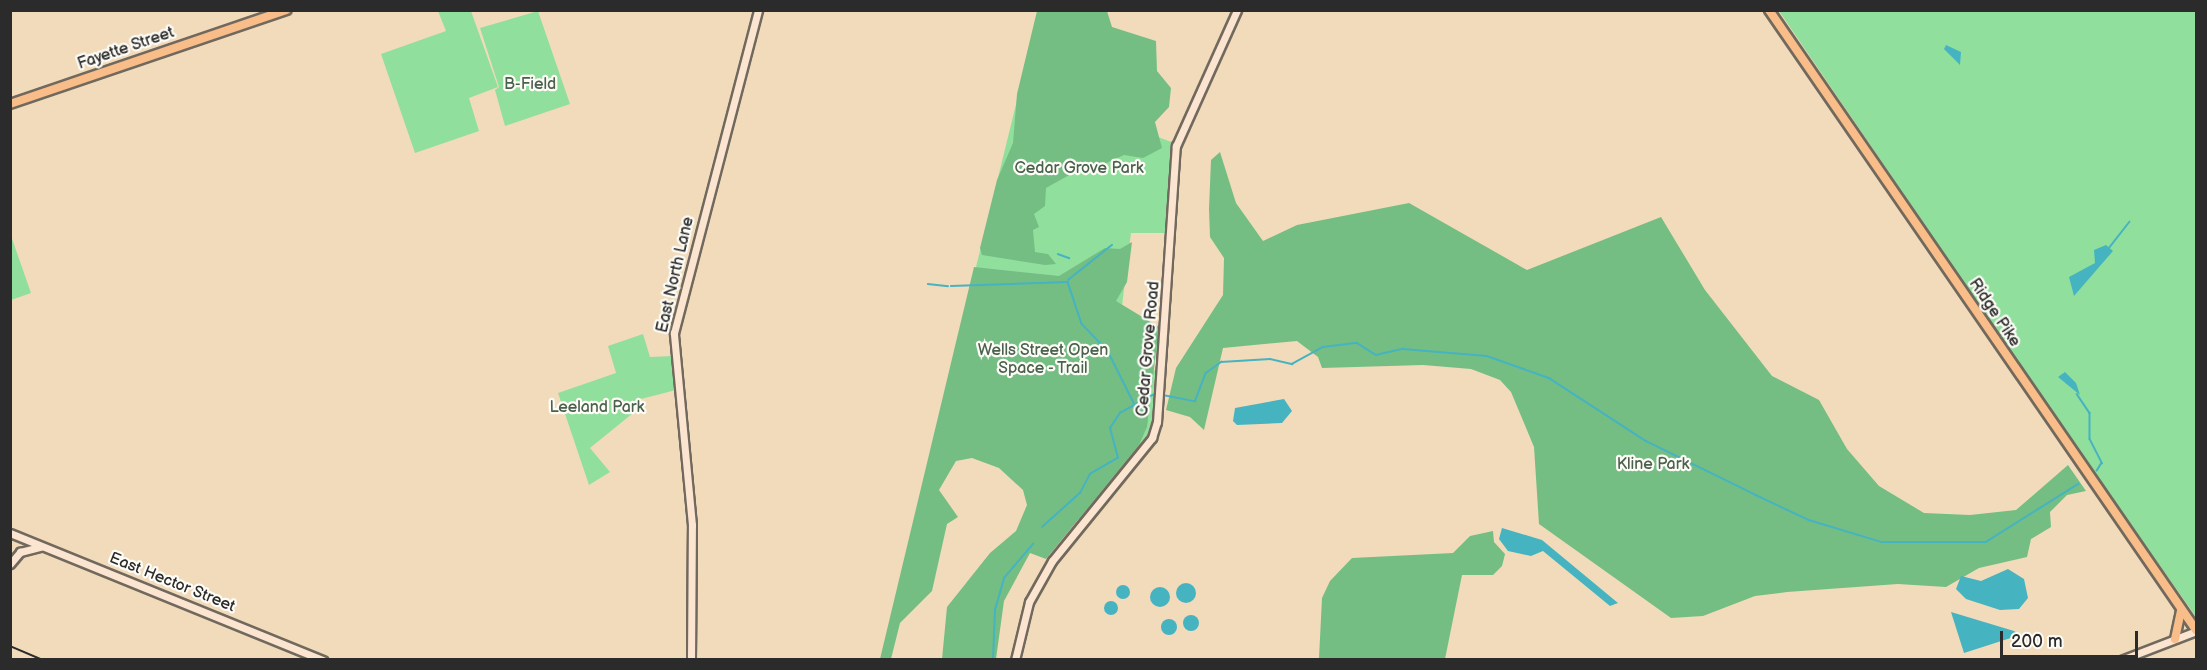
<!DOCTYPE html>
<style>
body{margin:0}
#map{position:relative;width:2207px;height:670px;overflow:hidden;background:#f2dbbb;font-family:"Balsamiq Sans",sans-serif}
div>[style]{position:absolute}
.green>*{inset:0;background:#91df9c}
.forest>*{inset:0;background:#74be84}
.water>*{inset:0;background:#46b3c1}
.round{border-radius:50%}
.stream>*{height:1.5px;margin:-0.75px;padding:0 0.75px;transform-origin:0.75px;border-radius:0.75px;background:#46b3c1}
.roads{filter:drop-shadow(2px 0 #71695d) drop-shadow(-2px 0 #71695d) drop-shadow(0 2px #71695d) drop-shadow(0 -2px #71695d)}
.secondary>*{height:7px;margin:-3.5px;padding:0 3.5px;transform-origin:3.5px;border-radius:3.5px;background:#fce5d0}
.primary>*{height:8px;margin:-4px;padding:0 4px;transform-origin:4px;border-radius:4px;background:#f8bd89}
.rail>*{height:1.5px;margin:-0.75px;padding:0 0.75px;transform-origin:0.75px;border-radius:0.75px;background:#2b2b2b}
span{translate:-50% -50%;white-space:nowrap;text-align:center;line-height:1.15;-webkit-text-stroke:4.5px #fdfcf7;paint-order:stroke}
.street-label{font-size:16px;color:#2b2b2b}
.park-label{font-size:16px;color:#4a614d}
.frame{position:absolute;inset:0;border:12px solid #2b2b2b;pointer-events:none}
.scale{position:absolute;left:2000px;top:631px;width:138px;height:27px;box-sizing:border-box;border:3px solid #2b2b2b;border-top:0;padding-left:8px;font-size:18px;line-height:21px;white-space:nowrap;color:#2b2b2b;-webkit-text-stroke:4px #fdfcf7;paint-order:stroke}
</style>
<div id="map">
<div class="green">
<div style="clip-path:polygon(1086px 10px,1147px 133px,1177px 144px,1172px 233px,1131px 233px,1120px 322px,1164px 332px,1162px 353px,1132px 347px,1131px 365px,1161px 372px,1152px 438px,1082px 522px,994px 430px,930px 454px,1039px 11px)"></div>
<div style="clip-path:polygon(438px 11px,471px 11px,498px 87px,469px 98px,479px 131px,415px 153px,381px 54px,446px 31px)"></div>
<div style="clip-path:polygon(538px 11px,570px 104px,505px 126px,495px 90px,499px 87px,480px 28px)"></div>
<div style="clip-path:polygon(1779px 11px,2196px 11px,2196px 617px,2063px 428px)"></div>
<div style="clip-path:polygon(10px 233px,31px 293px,11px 300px,10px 300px)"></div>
<div style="clip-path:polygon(643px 334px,650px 357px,673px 356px,676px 390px,641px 399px,638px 409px,590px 448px,610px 472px,589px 485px,558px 393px,616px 373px,608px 346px)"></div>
</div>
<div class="forest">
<div style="clip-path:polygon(1037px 11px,1107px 11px,1112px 27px,1156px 41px,1157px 71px,1171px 88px,1169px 107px,1155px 122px,1162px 148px,1143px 158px,1124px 155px,1100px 166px,1089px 164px,1046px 188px,1045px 206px,1034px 214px,1039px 227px,1033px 230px,1035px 252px,1048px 254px,1056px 264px,1045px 265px,982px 255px,980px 248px,997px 180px,1013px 143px,1017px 94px)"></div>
<div style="clip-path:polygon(1220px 152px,1236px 203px,1263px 241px,1297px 225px,1409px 203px,1527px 270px,1661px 217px,1705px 290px,1772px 376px,1819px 400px,1847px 449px,1879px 486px,1924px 513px,1970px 515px,2016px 510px,2068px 465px,2086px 491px,2067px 495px,2050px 512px,2051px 527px,2031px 539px,2027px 557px,1979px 568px,1946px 587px,1898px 584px,1787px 592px,1755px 596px,1703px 616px,1671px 618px,1539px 524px,1534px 447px,1511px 392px,1500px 380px,1471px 369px,1423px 365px,1322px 368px,1318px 357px,1297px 341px,1223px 348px,1204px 430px,1190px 417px,1166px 410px,1176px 368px,1223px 295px,1224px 258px,1210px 237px,1209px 209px,1211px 160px)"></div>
<div style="clip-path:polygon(1132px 242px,1127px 282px,1116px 301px,1159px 327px,1147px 427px,1139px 445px,1046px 559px,1030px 553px,1004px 601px,996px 659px,942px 659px,947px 607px,990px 553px,1016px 531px,1027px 505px,1023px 490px,999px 468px,972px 458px,956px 461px,939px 490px,958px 517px,947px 524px,932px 591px,900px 623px,891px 659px,880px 659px,974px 267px,1059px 276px,1105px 248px,1120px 249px)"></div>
<div style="clip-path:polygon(1493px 531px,1494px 542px,1505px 554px,1502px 566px,1493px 575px,1462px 575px,1445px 659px,1319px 658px,1322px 598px,1330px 581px,1352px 558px,1453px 553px,1470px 536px)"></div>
</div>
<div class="water">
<div style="clip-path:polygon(1946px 45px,1961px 52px,1960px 65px,1944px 49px)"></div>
<div style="clip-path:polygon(2106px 245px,2113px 251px,2074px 296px,2069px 277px,2095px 263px,2094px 250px)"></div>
<div style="clip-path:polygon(2065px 372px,2076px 383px,2080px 395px,2058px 377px)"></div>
<div style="clip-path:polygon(1284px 399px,1292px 411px,1282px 423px,1237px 425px,1233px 421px,1235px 408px)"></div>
<div style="clip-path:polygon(1502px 528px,1542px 540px,1618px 603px,1610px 606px,1543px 551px,1531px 556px,1508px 551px,1499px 539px)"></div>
<div style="clip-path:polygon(2008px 569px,2024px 579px,2028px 598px,2019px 609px,2000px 610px,1966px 599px,1956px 589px,1961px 576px,1981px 581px)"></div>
<div class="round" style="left:1176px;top:583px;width:20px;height:20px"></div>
<div class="round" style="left:1116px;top:585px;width:14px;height:14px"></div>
<div class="round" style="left:1150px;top:587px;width:20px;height:20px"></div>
<div class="round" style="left:1104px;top:601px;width:14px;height:14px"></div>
<div style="clip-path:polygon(1951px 612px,2014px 631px,2020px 635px,1964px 653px)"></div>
<div class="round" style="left:1183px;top:615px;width:16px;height:16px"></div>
<div class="round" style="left:1161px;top:619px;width:16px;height:16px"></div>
</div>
<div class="stream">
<div style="left:2109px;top:248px;width:33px;rotate:-52deg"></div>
<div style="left:1058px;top:254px;width:12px;rotate:20deg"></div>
<div style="left:1068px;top:280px;width:56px;rotate:-38.5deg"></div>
<div style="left:928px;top:284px;width:20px;rotate:6deg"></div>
<div style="left:951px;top:286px;width:117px;rotate:-2deg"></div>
<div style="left:1068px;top:282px;width:44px;rotate:71.6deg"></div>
<div style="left:1082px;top:324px;width:37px;rotate:46deg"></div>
<div style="left:1108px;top:351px;width:60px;rotate:63.4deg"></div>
<div style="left:2077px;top:394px;width:23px;rotate:56deg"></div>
<div style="left:2090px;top:413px;width:26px;rotate:90deg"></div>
<div style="left:2090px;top:439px;width:27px;rotate:63deg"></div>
<div style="left:2102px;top:463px;width:9px;rotate:122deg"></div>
<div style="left:1163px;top:395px;width:33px;rotate:11deg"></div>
<div style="left:1195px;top:401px;width:30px;rotate:-69deg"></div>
<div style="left:1206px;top:373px;width:19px;rotate:-36deg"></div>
<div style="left:1221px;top:362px;width:49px;rotate:-3.5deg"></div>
<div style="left:1270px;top:359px;width:23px;rotate:13deg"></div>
<div style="left:1292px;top:364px;width:35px;rotate:-29deg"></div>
<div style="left:1323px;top:347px;width:34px;rotate:-7deg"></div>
<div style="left:1357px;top:343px;width:22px;rotate:32deg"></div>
<div style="left:1376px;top:355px;width:28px;rotate:-13deg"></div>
<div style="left:1403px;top:349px;width:84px;rotate:4.8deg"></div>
<div style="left:1487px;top:356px;width:66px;rotate:19.5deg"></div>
<div style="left:1549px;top:378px;width:116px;rotate:33deg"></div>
<div style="left:1646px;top:441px;width:123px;rotate:26.1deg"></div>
<div style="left:1756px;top:495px;width:59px;rotate:25.3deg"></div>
<div style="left:1809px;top:520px;width:76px;rotate:16.8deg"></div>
<div style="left:1882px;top:542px;width:104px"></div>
<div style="left:1986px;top:542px;width:109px;rotate:-32.2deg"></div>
<div style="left:1042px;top:527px;width:51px;rotate:-41.8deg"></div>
<div style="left:1080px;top:493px;width:21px;rotate:-62deg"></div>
<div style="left:1090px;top:474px;width:32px;rotate:-30deg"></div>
<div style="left:1118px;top:458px;width:31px;rotate:-105deg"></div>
<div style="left:1110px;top:428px;width:18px;rotate:-56deg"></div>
<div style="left:1120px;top:413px;width:38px;rotate:-29deg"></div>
<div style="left:993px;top:660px;width:50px;rotate:-87.7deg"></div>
<div style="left:995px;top:610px;width:33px;rotate:-74deg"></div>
<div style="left:1004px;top:578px;width:45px;rotate:-49.5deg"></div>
</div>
<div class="roads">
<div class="secondary">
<div style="left:10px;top:533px;width:338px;rotate:22.1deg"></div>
<div style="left:10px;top:564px;width:16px;rotate:-50deg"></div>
<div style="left:20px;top:552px;width:21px;rotate:-14deg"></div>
<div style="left:691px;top:660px;width:135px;rotate:-89.6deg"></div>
<div style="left:692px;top:525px;width:193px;rotate:-95.4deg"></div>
<div style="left:674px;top:333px;width:334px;rotate:-75.4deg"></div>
<div style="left:1015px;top:660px;width:60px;rotate:-76.4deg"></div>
<div style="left:1029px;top:602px;width:47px;rotate:-60.7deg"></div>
<div style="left:1052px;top:561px;width:159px;rotate:-50.9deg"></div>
<div style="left:1152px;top:438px;width:17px;rotate:-73deg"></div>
<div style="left:1157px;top:422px;width:277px;rotate:-86.1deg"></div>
<div style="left:1176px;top:146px;width:149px;rotate:-65.8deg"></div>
<div style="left:2121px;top:660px;width:80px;rotate:-21.1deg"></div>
</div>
<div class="primary">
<div style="left:1769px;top:10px;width:753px;rotate:55.44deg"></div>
<div style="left:10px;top:104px;width:292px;rotate:-18.8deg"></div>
<div style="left:2175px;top:639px;width:30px;rotate:-78deg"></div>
</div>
</div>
<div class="rail">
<div style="left:10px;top:646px;width:36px;rotate:23deg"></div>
</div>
<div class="street-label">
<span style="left:126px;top:49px;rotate:-19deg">Fayette Street</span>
<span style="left:676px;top:275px;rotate:-77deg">East North Lane</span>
<span style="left:1994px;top:313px;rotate:56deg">Ridge Pike</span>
<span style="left:1149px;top:349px;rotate:-85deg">Cedar Grove Road</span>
<span style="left:172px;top:583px;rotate:22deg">East Hector Street</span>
</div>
<div class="park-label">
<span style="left:530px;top:85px">B-Field</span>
<span style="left:1079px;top:169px">Cedar Grove Park</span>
<span style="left:1043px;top:360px">Wells Street Open<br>Space - Trail</span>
<span style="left:597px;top:408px">Leeland Park</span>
<span style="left:1653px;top:465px">Kline Park</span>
</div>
<div class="frame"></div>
<div class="scale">200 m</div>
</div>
